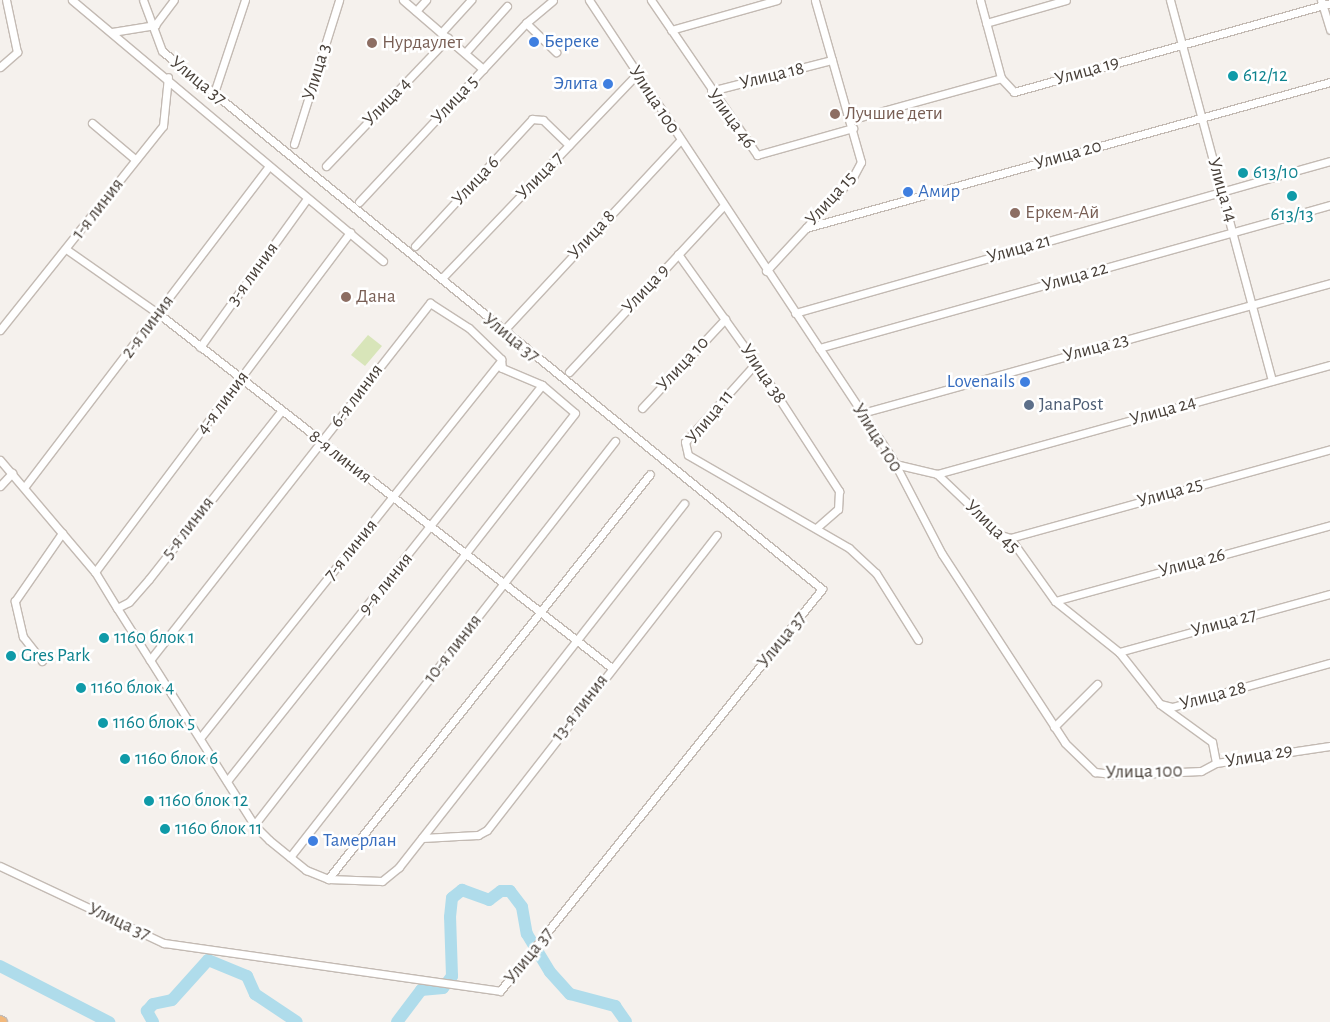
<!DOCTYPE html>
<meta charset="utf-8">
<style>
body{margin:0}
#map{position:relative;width:1330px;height:1022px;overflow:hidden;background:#f5f1ed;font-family:"Alegreya Sans",sans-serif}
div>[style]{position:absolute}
.green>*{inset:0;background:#d8e5b9}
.river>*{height:12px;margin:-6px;padding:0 6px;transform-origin:6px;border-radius:6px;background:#afdceb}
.roads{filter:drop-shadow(1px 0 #c3bab3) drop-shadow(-1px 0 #c3bab3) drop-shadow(0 1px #c3bab3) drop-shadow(0 -1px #c3bab3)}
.minor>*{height:7px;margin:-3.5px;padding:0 3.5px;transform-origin:3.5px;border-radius:3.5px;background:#fff}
.highway>*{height:10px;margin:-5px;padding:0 5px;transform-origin:5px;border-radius:5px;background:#f2b87b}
.dots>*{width:14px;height:14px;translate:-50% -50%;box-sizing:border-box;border:2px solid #fff;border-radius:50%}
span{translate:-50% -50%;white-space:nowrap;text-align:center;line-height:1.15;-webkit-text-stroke:5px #fff;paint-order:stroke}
.shop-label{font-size:19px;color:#366cbe}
.left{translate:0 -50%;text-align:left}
.right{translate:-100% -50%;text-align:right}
.education-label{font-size:19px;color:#785e54}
.street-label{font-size:19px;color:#49413a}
.culture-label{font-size:19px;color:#0d838f}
.service-label{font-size:19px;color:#4e5e75}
</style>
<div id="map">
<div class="green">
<div style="clip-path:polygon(368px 335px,382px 346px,365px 366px,351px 355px)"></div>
</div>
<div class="river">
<div style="left:0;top:966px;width:123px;rotate:27.2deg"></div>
<div style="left:153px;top:1022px;width:13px;rotate:-119deg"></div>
<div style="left:147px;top:1011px;width:9px;rotate:-49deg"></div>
<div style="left:153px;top:1004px;width:19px;rotate:-12deg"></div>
<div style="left:172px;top:1000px;width:54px;rotate:-48deg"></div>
<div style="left:208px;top:960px;width:42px;rotate:22.3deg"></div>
<div style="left:247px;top:976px;width:20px;rotate:66deg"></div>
<div style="left:255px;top:994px;width:50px;rotate:33.7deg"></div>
<div style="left:397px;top:1022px;width:40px;rotate:-53deg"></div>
<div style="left:421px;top:990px;width:22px;rotate:-5deg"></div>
<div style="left:443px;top:988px;width:15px;rotate:-53deg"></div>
<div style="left:452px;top:976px;width:59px;rotate:-91.9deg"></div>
<div style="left:450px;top:917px;width:19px;rotate:-84deg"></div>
<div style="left:452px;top:898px;width:13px;rotate:-39deg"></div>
<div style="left:462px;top:890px;width:29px;rotate:20deg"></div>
<div style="left:489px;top:900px;width:15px;rotate:-37deg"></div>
<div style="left:501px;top:891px;width:9px"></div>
<div style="left:510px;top:891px;width:20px;rotate:53deg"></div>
<div style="left:522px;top:907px;width:27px;rotate:80deg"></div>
<div style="left:527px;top:934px;width:44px;rotate:58.8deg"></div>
<div style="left:550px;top:972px;width:30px;rotate:48deg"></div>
<div style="left:570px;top:994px;width:47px;rotate:14.9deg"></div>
<div style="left:615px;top:1006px;width:19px;rotate:55deg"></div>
</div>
<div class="roads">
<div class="minor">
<div style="left:72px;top:0;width:406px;rotate:40deg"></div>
<div style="left:403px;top:0;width:106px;rotate:40.8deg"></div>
<div style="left:589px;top:0;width:549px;rotate:56.51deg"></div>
<div style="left:892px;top:458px;width:108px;rotate:62.5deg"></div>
<div style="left:942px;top:554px;width:225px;rotate:56.9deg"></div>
<div style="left:1065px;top:743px;width:42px;rotate:44deg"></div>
<div style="left:1095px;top:772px;width:23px;rotate:7deg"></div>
<div style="left:1118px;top:775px;width:83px;rotate:-2.8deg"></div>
<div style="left:1201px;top:771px;width:17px;rotate:-28deg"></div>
<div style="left:651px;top:0;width:188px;rotate:55.6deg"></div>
<div style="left:757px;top:155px;width:100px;rotate:-15.7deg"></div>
<div style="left:980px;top:0;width:81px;rotate:74.9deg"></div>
<div style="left:1170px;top:0;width:394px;rotate:75deg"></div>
<div style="left:1321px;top:0;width:31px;rotate:73deg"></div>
<div style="left:416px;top:11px;width:15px;rotate:-48deg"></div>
<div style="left:526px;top:23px;width:42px;rotate:44deg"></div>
<div style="left:986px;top:23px;width:83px;rotate:-16deg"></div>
<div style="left:671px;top:30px;width:110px;rotate:-15.8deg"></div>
<div style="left:112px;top:32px;width:44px;rotate:-9.2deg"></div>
<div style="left:155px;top:25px;width:31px;rotate:-53deg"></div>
<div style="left:441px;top:33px;width:45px;rotate:-47.7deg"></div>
<div style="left:465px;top:53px;width:63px;rotate:-48.2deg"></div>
<div style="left:0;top:67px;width:23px;rotate:-41deg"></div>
<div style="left:17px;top:52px;width:53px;rotate:-101.9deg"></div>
<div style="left:215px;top:90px;width:95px;rotate:-71.6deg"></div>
<div style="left:711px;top:91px;width:125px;rotate:-14.4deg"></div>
<div style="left:850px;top:120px;width:157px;rotate:-15.5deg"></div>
<div style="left:1001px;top:78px;width:19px;rotate:47deg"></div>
<div style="left:1014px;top:92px;width:328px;rotate:-15.7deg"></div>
<div style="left:92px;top:123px;width:57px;rotate:40.1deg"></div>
<div style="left:294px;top:144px;width:151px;rotate:-72.6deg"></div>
<div style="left:326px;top:166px;width:177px;rotate:-46.4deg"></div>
<div style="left:359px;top:202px;width:245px;rotate:-47deg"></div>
<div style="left:526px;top:23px;width:35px;rotate:-40deg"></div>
<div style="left:806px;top:228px;width:544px;rotate:-15.57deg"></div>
<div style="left:415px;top:246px;width:173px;rotate:-47.3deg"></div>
<div style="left:532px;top:119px;width:11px;rotate:5deg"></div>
<div style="left:543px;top:120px;width:36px;rotate:44deg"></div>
<div style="left:66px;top:249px;width:113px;rotate:35deg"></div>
<div style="left:159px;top:314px;width:575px;rotate:38.01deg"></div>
<div style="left:678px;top:254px;width:134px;rotate:54.4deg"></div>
<div style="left:756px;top:363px;width:153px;rotate:57deg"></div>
<div style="left:839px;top:491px;width:18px;rotate:93deg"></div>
<div style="left:838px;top:509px;width:29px;rotate:139deg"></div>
<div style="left:766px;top:271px;width:128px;rotate:-47.2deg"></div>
<div style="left:853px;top:177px;width:17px;rotate:-62deg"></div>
<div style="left:861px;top:162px;width:168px;rotate:-105.9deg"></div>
<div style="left:443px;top:277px;width:281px;rotate:-46.3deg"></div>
<div style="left:795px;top:313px;width:556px;rotate:-15.86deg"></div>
<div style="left:505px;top:329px;width:257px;rotate:-47.1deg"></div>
<div style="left:0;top:330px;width:261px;rotate:-51.4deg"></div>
<div style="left:163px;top:126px;width:49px;rotate:-84.2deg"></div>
<div style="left:200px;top:347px;width:181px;rotate:-54.2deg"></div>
<div style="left:819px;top:348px;width:531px;rotate:-15.63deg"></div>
<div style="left:756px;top:363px;width:106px;rotate:131.9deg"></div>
<div style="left:685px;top:442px;width:13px;rotate:77deg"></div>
<div style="left:688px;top:455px;width:186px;rotate:30deg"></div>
<div style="left:849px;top:548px;width:37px;rotate:43deg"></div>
<div style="left:876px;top:573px;width:79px;rotate:57.9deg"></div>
<div style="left:569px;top:372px;width:226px;rotate:-47.1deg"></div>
<div style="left:642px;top:408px;width:122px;rotate:-47deg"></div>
<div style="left:862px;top:413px;width:486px;rotate:-15.5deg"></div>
<div style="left:0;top:460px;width:147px;rotate:49.7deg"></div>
<div style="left:95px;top:572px;width:42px;rotate:58.6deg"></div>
<div style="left:117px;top:608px;width:13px;rotate:-27deg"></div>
<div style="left:129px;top:602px;width:30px;rotate:-49deg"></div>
<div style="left:149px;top:579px;width:214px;rotate:-51.8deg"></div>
<div style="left:895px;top:464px;width:43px;rotate:13.4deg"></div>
<div style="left:937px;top:474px;width:88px;rotate:43.6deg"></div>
<div style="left:1001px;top:535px;width:9px;rotate:18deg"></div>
<div style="left:1010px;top:538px;width:77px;rotate:54.5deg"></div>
<div style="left:1055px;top:601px;width:82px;rotate:38.6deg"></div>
<div style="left:1119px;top:652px;width:66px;rotate:51.7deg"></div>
<div style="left:1160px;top:704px;width:12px;rotate:14deg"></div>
<div style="left:1172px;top:707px;width:164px;rotate:-15.6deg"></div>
<div style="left:937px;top:474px;width:408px;rotate:-15.5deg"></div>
<div style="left:26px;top:485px;width:400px;rotate:-52.7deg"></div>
<div style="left:0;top:486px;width:18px;rotate:-47deg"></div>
<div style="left:1010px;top:538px;width:332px;rotate:-15.5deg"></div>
<div style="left:95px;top:572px;width:425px;rotate:-53.1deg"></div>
<div style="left:1055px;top:601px;width:285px;rotate:-15.4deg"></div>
<div style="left:117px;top:608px;width:257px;rotate:57.7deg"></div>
<div style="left:254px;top:825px;width:21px;rotate:45deg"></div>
<div style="left:269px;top:840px;width:48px;rotate:39deg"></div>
<div style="left:306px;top:870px;width:24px;rotate:22deg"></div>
<div style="left:328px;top:879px;width:54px;rotate:2.1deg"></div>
<div style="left:382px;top:881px;width:22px;rotate:-39deg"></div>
<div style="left:399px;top:867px;width:462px;rotate:-51.9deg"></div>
<div style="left:1119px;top:652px;width:219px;rotate:-15.4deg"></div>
<div style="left:150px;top:660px;width:454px;rotate:-51.9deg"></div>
<div style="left:430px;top:303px;width:46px;rotate:32.7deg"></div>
<div style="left:469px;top:328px;width:45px;rotate:44.1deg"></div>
<div style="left:501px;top:359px;width:9px;rotate:84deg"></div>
<div style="left:502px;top:368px;width:43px;rotate:23deg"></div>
<div style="left:542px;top:385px;width:43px;rotate:40.3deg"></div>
<div style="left:575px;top:413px;width:522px;rotate:127.92deg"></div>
<div style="left:42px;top:661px;width:31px;rotate:-128deg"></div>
<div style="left:23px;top:637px;width:37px;rotate:-103deg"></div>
<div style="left:15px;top:601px;width:83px;rotate:-55.3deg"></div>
<div style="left:1161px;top:705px;width:63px;rotate:36deg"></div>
<div style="left:1212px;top:742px;width:21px;rotate:79deg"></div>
<div style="left:1216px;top:763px;width:115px;rotate:-8.5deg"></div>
<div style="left:1054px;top:727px;width:61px;rotate:-45deg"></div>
<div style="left:200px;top:738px;width:482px;rotate:-51.4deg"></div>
<div style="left:227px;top:781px;width:506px;rotate:-51.5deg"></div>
<div style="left:422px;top:838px;width:56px;rotate:-3.1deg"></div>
<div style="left:478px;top:835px;width:10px;rotate:-29deg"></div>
<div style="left:487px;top:830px;width:374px;rotate:-52.1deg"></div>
<div style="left:290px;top:857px;width:528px;rotate:-52deg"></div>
<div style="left:0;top:866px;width:181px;rotate:25.2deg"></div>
<div style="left:164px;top:943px;width:339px;rotate:8.1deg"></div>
<div style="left:500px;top:991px;width:515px;rotate:-51.31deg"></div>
<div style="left:822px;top:589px;width:851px;rotate:-140.81deg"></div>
<div style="left:162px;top:51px;width:54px;rotate:-110.4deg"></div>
<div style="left:328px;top:879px;width:517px;rotate:-51.51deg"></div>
</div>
<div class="highway">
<div style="left:0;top:1021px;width:2px;rotate:27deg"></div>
</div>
</div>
<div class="dots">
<div style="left:534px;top:42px;background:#3f7fe0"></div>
<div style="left:372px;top:43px;background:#8d6e63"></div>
<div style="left:1233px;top:76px;background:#0f9aa8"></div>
<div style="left:608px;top:84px;background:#3f7fe0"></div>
<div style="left:835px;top:114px;background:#8d6e63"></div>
<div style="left:1243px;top:173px;background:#0f9aa8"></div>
<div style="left:908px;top:192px;background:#3f7fe0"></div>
<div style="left:1292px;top:196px;background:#0f9aa8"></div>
<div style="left:1015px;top:213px;background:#8d6e63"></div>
<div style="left:346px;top:297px;background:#8d6e63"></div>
<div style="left:1025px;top:382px;background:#3f7fe0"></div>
<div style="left:1029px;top:405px;background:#5c6f8a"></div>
<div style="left:104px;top:638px;background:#0f9aa8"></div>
<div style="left:11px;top:656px;background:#0f9aa8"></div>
<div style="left:81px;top:688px;background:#0f9aa8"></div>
<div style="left:103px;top:723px;background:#0f9aa8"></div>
<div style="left:125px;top:759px;background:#0f9aa8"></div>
<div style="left:149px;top:801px;background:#0f9aa8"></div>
<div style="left:165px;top:829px;background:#0f9aa8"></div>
<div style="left:313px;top:841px;background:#3f7fe0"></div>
</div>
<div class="shop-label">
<span class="left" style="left:544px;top:42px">Береке</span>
<span class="right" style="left:598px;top:84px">Элита</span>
<span class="left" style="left:918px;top:192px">Амир</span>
<span class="right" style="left:1015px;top:382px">Lovenails</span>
<span class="left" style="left:323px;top:841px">Тамерлан</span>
</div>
<div class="education-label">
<span class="left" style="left:382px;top:43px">Нурдаулет</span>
<span class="left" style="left:845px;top:114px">Лучшие дети</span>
<span class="left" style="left:1025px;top:213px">Еркем-Ай</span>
<span class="left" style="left:356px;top:297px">Дана</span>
</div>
<div class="street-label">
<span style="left:1087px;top:71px;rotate:-16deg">Улица 19</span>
<span style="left:317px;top:72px;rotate:-73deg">Улица 3</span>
<span style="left:772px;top:76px;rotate:-14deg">Улица 18</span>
<span style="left:198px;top:81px;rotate:39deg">Улица 37</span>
<span style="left:455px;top:100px;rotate:-47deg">Улица 5</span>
<span style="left:654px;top:100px;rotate:57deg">Улица 100</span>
<span style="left:387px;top:102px;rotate:-46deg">Улица 4</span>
<span style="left:731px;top:119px;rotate:54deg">Улица 46</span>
<span style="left:1068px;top:155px;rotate:-16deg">Улица 20</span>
<span style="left:540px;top:176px;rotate:-46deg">Улица 7</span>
<span style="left:476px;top:181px;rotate:-47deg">Улица 6</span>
<span style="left:1222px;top:190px;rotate:74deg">Улица 14</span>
<span style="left:831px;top:199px;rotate:-48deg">Улица 15</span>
<span style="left:98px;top:209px;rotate:-52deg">1-я линия</span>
<span style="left:592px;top:235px;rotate:-47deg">Улица 8</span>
<span style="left:1019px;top:249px;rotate:-16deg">Улица 21</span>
<span style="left:253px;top:274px;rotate:-54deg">3-я линия</span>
<span style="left:1075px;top:277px;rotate:-16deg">Улица 22</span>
<span style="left:646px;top:289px;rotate:-47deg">Улица 9</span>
<span style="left:148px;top:327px;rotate:-53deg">2-я линия</span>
<span style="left:511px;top:338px;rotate:39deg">Улица 37</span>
<span style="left:1096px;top:348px;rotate:-15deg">Улица 23</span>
<span style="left:683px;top:364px;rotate:-47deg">Улица 10</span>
<span style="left:763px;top:374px;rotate:56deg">Улица 38</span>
<span style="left:357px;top:396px;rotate:-53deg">6-я линия</span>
<span style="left:223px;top:403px;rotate:-53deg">4-я линия</span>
<span style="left:1163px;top:411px;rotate:-16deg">Улица 24</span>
<span style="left:710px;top:417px;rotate:-51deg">Улица 11</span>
<span style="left:877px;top:438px;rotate:58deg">Улица 100</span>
<span style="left:340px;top:457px;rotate:38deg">8-я линия</span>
<span style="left:1170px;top:493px;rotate:-16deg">Улица 25</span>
<span style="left:992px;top:527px;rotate:44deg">Улица 45</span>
<span style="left:188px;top:528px;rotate:-52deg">5-я линия</span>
<span style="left:351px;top:550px;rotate:-51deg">7-я линия</span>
<span style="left:1192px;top:563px;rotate:-15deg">Улица 26</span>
<span style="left:386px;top:584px;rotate:-51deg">9-я линия</span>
<span style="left:1224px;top:623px;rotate:-15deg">Улица 27</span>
<span style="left:782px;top:640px;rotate:-51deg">Улица 37</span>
<span style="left:453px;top:649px;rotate:-52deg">10-я линия</span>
<span style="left:1213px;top:696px;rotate:-15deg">Улица 28</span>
<span style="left:580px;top:708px;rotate:-52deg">13-я линия</span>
<span style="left:1259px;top:756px;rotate:-10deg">Улица 29</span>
<span style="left:1144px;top:772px;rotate:-1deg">Улица 100</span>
<span style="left:119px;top:922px;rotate:25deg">Улица 37</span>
<span style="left:529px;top:956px;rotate:-51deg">Улица 37</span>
</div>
<div class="culture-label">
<span class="left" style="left:1243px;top:76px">612/12</span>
<span class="left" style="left:1253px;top:173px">613/10</span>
<span style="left:1292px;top:215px">613/13</span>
<span class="left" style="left:114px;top:638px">1160 блок 1</span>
<span class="left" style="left:21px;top:656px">Gres Park</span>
<span class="left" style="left:91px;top:688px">1160 блок 4</span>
<span class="left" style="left:113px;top:723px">1160 блок 5</span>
<span class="left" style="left:135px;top:759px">1160 блок 6</span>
<span class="left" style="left:159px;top:801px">1160 блок 12</span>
<span class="left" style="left:175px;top:829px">1160 блок 11</span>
</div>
<div class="service-label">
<span class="left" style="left:1039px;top:405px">JanaPost</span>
</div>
</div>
